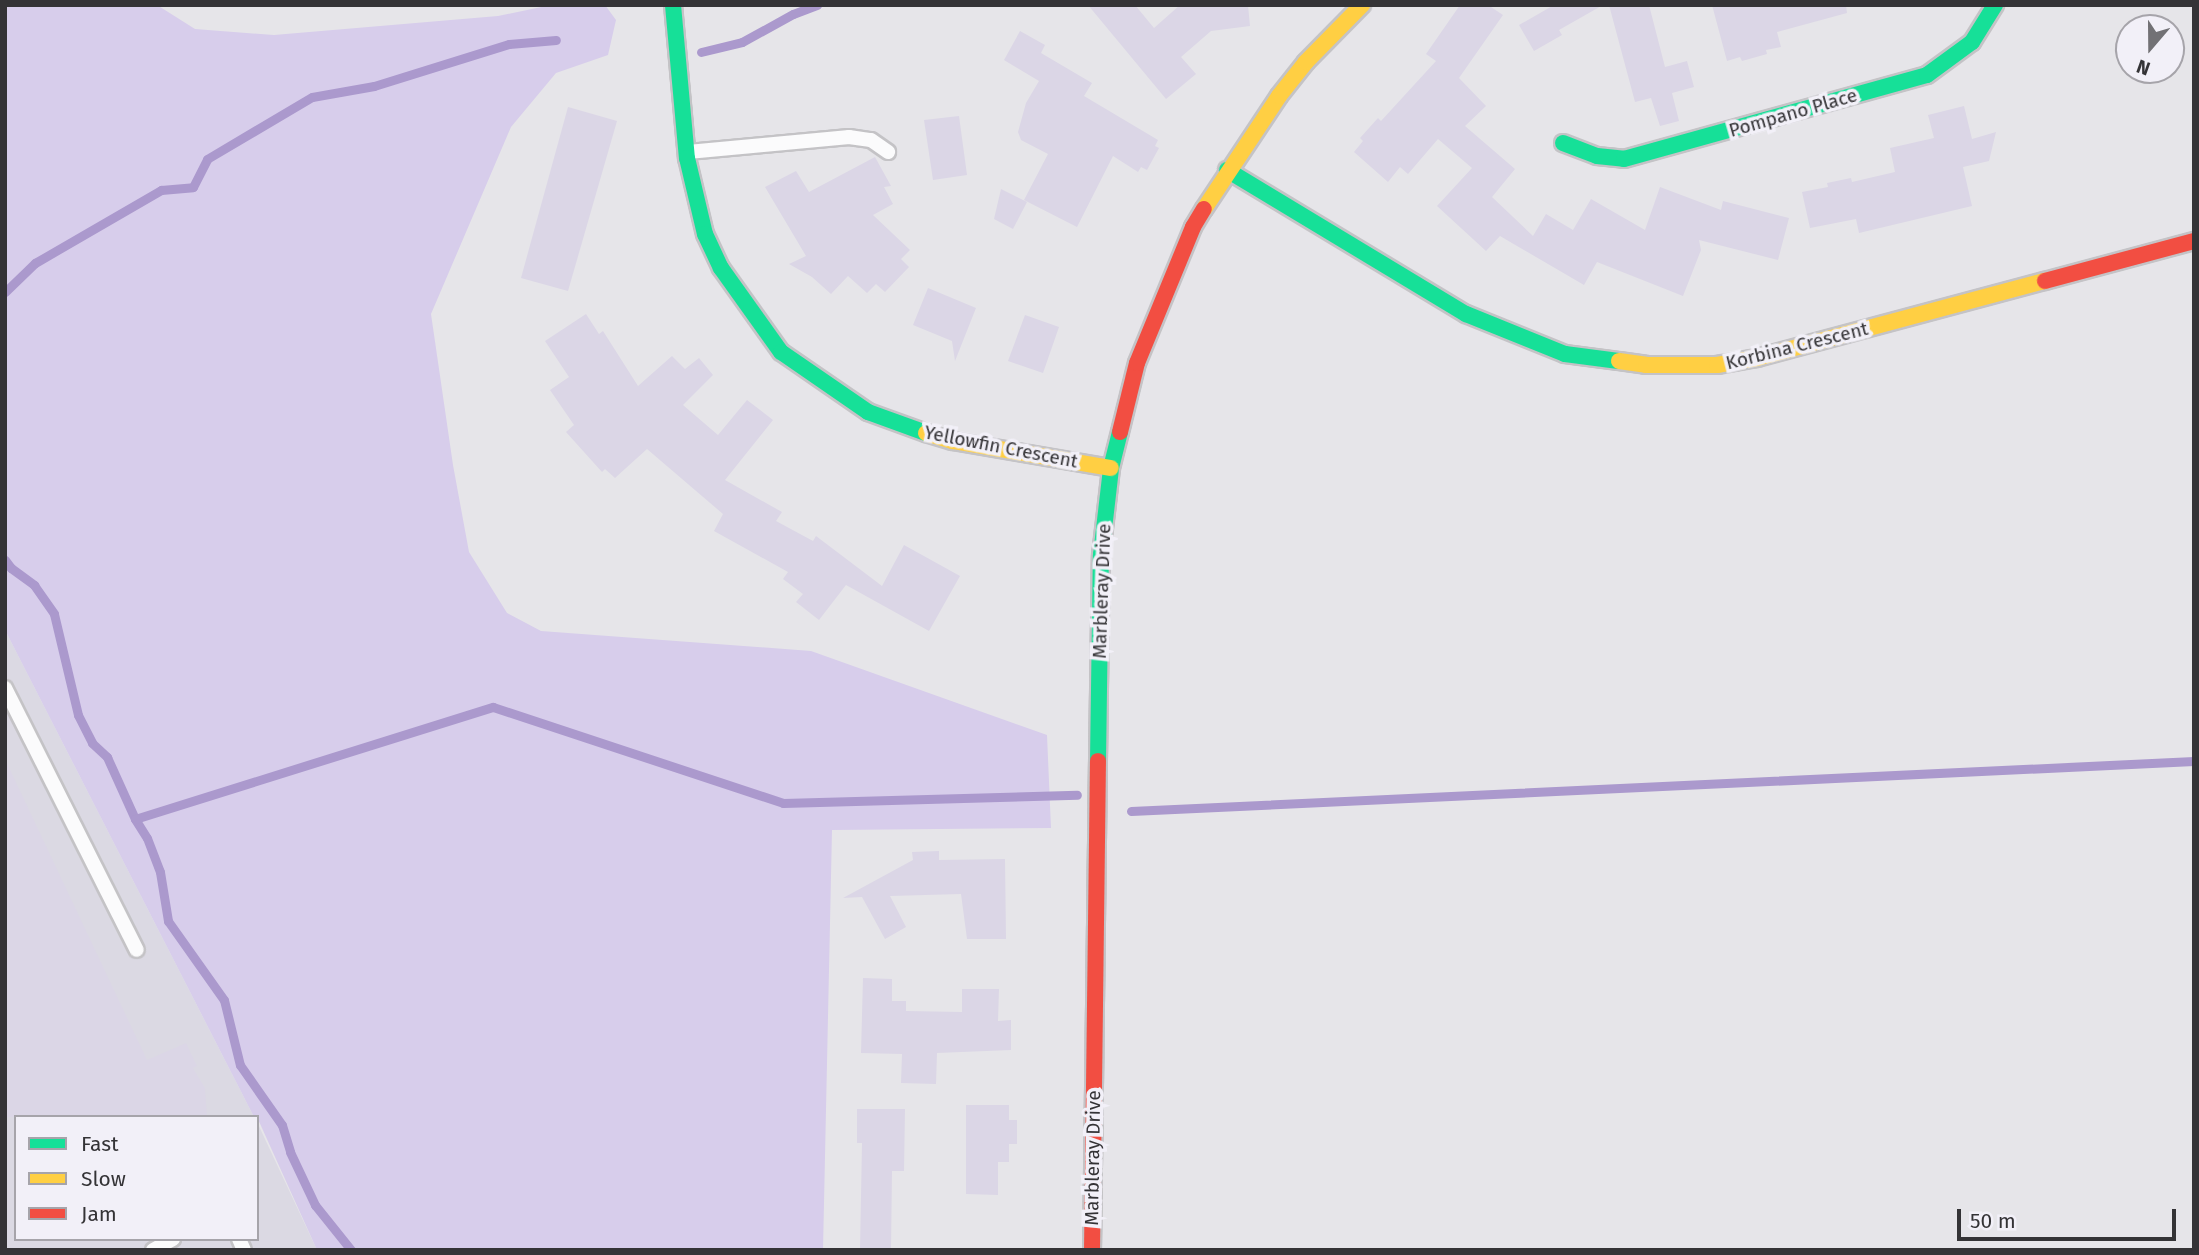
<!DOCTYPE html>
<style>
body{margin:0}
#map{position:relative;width:2199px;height:1255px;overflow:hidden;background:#e6e5e9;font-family:"Fira Sans",sans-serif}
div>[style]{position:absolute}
.built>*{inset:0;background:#dbd9e3}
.green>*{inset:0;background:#d7cdeb}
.stream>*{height:9px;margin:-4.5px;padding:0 4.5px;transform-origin:4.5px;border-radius:4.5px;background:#ab99cd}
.building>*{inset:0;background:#dbd6e6}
.roads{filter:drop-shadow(2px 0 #c4c3c6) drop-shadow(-2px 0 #c4c3c6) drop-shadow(0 2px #c4c3c6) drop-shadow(0 -2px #c4c3c6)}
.lane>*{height:14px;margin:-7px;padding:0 7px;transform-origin:7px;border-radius:7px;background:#fbfbfc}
.fast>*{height:16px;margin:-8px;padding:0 8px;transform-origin:8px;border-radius:8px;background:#16e098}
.slow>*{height:16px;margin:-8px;padding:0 8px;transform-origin:8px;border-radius:8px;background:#ffcf43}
.jam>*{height:16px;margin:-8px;padding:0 8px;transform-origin:8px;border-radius:8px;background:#f24e42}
span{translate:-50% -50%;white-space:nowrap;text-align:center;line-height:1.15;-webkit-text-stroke:7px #f2f0f8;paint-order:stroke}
.street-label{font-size:19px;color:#343336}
.frame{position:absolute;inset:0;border:7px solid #343336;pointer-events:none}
.legend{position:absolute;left:14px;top:1115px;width:245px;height:126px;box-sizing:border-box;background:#f2f0f8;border:2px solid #a6a4aa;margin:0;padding:9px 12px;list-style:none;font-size:21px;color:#343336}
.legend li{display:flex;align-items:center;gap:14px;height:35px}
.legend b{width:35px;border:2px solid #a6a4aa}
.north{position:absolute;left:2115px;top:14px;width:70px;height:70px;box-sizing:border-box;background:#f2f0f8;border:2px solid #a6a4aa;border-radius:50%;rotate:200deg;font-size:19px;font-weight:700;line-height:28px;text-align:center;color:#343336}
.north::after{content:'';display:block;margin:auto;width:24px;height:32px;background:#727175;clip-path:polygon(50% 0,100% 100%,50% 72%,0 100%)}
.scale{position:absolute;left:1957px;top:1209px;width:219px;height:32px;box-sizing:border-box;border:4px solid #343336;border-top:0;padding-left:9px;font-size:21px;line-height:24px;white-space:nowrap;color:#343336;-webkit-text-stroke:5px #f2f0f8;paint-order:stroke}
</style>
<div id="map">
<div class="built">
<div style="clip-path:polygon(5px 630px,254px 1117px,16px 1117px,16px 1239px,257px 1239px,257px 1122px,317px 1250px,5px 1250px)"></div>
</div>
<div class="green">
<div style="clip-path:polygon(5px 5px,157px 5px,195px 29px,274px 35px,498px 16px,551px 5px,605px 5px,616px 20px,608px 55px,556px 73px,511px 127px,431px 314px,453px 465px,469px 552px,507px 613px,541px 631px,811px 651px,1047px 735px,1051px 828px,832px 830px,823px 1250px,317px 1250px,257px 1117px,254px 1117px,5px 630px)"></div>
</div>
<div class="stream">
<div style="left:701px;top:52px;width:42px;rotate:-13.7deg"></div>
<div style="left:742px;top:42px;width:58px;rotate:-28.8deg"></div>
<div style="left:793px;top:14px;width:26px;rotate:-21deg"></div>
<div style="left:5px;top:292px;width:42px;rotate:-44deg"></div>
<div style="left:35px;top:263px;width:146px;rotate:-30.1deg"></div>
<div style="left:161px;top:190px;width:32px;rotate:-5deg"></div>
<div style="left:193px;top:187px;width:31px;rotate:-63deg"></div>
<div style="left:207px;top:159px;width:122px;rotate:-30.6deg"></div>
<div style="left:312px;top:97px;width:63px;rotate:-10.1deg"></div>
<div style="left:374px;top:86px;width:141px;rotate:-17.3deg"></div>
<div style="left:509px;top:44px;width:47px;rotate:-4.9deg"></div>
<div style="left:5px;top:560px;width:10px;rotate:53deg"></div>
<div style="left:11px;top:568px;width:29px;rotate:36deg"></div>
<div style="left:34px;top:585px;width:35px;rotate:55deg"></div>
<div style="left:54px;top:614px;width:104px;rotate:76.6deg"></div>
<div style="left:78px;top:715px;width:31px;rotate:63deg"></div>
<div style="left:92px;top:743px;width:21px;rotate:43deg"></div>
<div style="left:107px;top:757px;width:68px;rotate:65.7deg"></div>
<div style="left:135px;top:819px;width:22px;rotate:58deg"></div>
<div style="left:147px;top:838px;width:36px;rotate:69deg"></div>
<div style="left:160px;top:872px;width:50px;rotate:80.7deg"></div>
<div style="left:168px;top:921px;width:97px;rotate:54.7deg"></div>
<div style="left:224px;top:1000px;width:67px;rotate:76.2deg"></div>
<div style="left:240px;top:1065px;width:73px;rotate:55deg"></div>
<div style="left:282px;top:1125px;width:28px;rotate:73deg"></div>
<div style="left:290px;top:1152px;width:59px;rotate:64.7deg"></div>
<div style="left:315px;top:1205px;width:58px;rotate:51.3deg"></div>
<div style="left:1131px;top:811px;width:1064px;rotate:-2.69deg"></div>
<div style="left:135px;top:819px;width:375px;rotate:-17.4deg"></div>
<div style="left:493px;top:707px;width:305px;rotate:18.3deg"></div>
<div style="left:783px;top:803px;width:294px;rotate:-1.6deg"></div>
</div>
<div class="building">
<div style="clip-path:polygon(1088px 5px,1135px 5px,1154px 28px,1180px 5px,1248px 5px,1250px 26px,1211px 31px,1181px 57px,1196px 74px,1166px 99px)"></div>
<div style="clip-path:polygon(1460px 5px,1488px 5px,1503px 15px,1459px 78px,1486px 106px,1465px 126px,1515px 169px,1492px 197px,1533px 236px,1546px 214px,1573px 230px,1591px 199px,1645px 230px,1660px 187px,1721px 210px,1723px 201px,1789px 218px,1778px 260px,1699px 240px,1701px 250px,1683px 296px,1597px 262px,1584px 285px,1500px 236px,1486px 251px,1437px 206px,1472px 168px,1438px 139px,1408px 174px,1400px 167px,1388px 182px,1354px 152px,1363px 141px,1360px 138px,1378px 118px,1381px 121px,1436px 61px,1426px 54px)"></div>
<div style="clip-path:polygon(1554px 5px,1603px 5px,1559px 30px,1562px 35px,1534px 51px,1519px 25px)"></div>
<div style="clip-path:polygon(1609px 5px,1649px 5px,1665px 67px,1687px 61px,1694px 87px,1672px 93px,1679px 121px,1660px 126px,1651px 98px,1635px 102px)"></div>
<div style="clip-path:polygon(1712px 5px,1846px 5px,1847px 13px,1777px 32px,1781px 47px,1766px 50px,1767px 54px,1742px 61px,1740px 57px,1727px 61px)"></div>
<div style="clip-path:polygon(1020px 31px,1045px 45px,1041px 53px,1092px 83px,1084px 96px,1158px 140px,1155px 146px,1159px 148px,1147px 170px,1141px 167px,1138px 172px,1113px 156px,1077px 227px,1024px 200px,1048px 154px,1021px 140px,1018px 132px,1026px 103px,1039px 81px,1004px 60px)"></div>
<div style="clip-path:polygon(1964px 106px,1972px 139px,1996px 132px,1989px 161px,1963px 167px,1972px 206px,1859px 233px,1856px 219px,1810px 228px,1802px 192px,1828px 187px,1827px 183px,1851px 178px,1852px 182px,1895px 172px,1890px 148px,1934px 138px,1928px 115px)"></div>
<div style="clip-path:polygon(568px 107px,617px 121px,568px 291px,521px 278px)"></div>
<div style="clip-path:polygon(959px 116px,967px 175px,933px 180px,924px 120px)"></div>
<div style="clip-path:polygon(875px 157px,891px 186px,884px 187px,893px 204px,873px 215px,910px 250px,901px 259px,909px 267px,885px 292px,876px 284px,867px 293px,848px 276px,831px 294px,812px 277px,789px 264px,806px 256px,765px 187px,796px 171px,809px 192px)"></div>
<div style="clip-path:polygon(1001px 189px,1027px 202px,1013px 229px,994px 219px)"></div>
<div style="clip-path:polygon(928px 288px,976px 308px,955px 361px,952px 341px,913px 325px)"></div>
<div style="clip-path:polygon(586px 314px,599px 334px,603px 331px,638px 386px,672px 356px,685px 369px,699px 358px,713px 375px,683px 405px,718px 435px,747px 400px,773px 420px,725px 480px,782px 512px,776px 521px,813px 541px,816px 536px,882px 586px,904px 545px,960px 576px,929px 631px,846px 585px,819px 620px,796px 602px,803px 594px,783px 579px,788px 572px,714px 531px,723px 514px,647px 449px,615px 478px,605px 469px,602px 472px,566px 432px,574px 425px,550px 390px,569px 377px,545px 341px)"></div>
<div style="clip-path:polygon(1025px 315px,1059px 327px,1043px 373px,1008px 361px)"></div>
<div style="clip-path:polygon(5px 759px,147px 1060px,186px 1043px,197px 1066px,193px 1068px,205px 1088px,207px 1117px,5px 1117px)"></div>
<div style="clip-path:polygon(939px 851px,939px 860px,1005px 859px,1006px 939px,967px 939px,961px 894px,890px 896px,906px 927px,885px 939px,862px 897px,843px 898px,913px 860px,912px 852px)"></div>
<div style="clip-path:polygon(863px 978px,892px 979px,892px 1001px,906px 1001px,906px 1011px,962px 1012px,962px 989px,999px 989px,998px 1021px,1011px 1020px,1011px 1050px,937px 1053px,936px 1084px,901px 1083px,902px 1054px,861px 1053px)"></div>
<div style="clip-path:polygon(966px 1105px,1009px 1105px,1009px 1120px,1017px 1120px,1017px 1144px,1009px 1144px,1009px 1162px,998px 1162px,998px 1195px,966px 1194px)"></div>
<div style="clip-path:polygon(857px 1109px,905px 1109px,904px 1171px,892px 1171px,891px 1250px,860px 1250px,862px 1143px,857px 1143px)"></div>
</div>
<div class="roads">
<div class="lane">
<div style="left:688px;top:152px;width:162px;rotate:-5.3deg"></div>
<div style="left:849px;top:137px;width:22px;rotate:8deg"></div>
<div style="left:871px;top:140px;width:21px;rotate:35deg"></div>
<div style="left:5px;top:688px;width:293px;rotate:63.3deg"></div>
<div style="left:239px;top:1239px;width:12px;rotate:66deg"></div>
<div style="left:153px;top:1250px;width:23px;rotate:-29deg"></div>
</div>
<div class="fast">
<div style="left:673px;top:5px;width:154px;rotate:84.8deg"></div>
<div style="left:687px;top:158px;width:78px;rotate:76.7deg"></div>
<div style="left:705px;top:234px;width:38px;rotate:65deg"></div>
<div style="left:721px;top:268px;width:103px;rotate:54.5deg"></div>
<div style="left:781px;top:352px;width:106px;rotate:34.6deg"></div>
<div style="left:868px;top:412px;width:62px;rotate:19.9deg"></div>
<div style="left:1563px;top:143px;width:36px;rotate:21deg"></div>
<div style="left:1597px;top:156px;width:27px;rotate:6deg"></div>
<div style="left:1624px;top:159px;width:314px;rotate:-15.5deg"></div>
<div style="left:1927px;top:75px;width:56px;rotate:-36.3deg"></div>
<div style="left:1972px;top:42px;width:44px;rotate:-58.1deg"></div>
<div style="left:1227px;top:170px;width:279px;rotate:31.1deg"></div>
<div style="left:1466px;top:314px;width:107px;rotate:22deg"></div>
<div style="left:1565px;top:354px;width:54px;rotate:7.4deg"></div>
<div style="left:1098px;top:761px;width:206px;rotate:-89.2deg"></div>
<div style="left:1101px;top:555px;width:88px;rotate:-83.4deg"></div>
<div style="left:1111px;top:468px;width:37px;rotate:-76deg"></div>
</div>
<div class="slow">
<div style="left:1204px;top:209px;width:136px;rotate:-56.4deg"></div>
<div style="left:1279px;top:96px;width:43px;rotate:-51.5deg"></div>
<div style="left:1306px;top:62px;width:80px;rotate:-45.5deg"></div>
<div style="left:1619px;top:361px;width:27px;rotate:8deg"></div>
<div style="left:1646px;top:365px;width:71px"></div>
<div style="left:1717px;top:365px;width:41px;rotate:-9.9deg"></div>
<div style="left:1757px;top:358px;width:298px;rotate:-15deg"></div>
<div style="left:926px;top:433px;width:28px;rotate:17deg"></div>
<div style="left:953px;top:441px;width:160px;rotate:9.7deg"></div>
</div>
<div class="jam">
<div style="left:2045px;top:281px;width:154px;rotate:-15deg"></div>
<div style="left:1120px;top:432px;width:71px;rotate:-76.2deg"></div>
<div style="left:1137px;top:363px;width:147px;rotate:-67.6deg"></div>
<div style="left:1193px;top:227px;width:21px;rotate:-59deg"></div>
<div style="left:1092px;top:1250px;width:489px;rotate:-89.3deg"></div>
</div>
</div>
<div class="street-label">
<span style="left:1793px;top:113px;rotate:-16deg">Pompano Place</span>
<span style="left:1797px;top:346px;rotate:-14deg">Korbina Crescent</span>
<span style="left:1001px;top:447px;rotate:11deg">Yellowfin Crescent</span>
<span style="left:1102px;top:591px;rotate:-88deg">Marbleray Drive</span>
<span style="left:1093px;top:1158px;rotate:-89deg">Marbleray Drive</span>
</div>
<div class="frame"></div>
<ul class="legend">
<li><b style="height:9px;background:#16e098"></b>Fast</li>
<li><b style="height:9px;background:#ffcf43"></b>Slow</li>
<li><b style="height:9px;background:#f24e42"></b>Jam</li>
</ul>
<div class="north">N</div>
<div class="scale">50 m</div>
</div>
